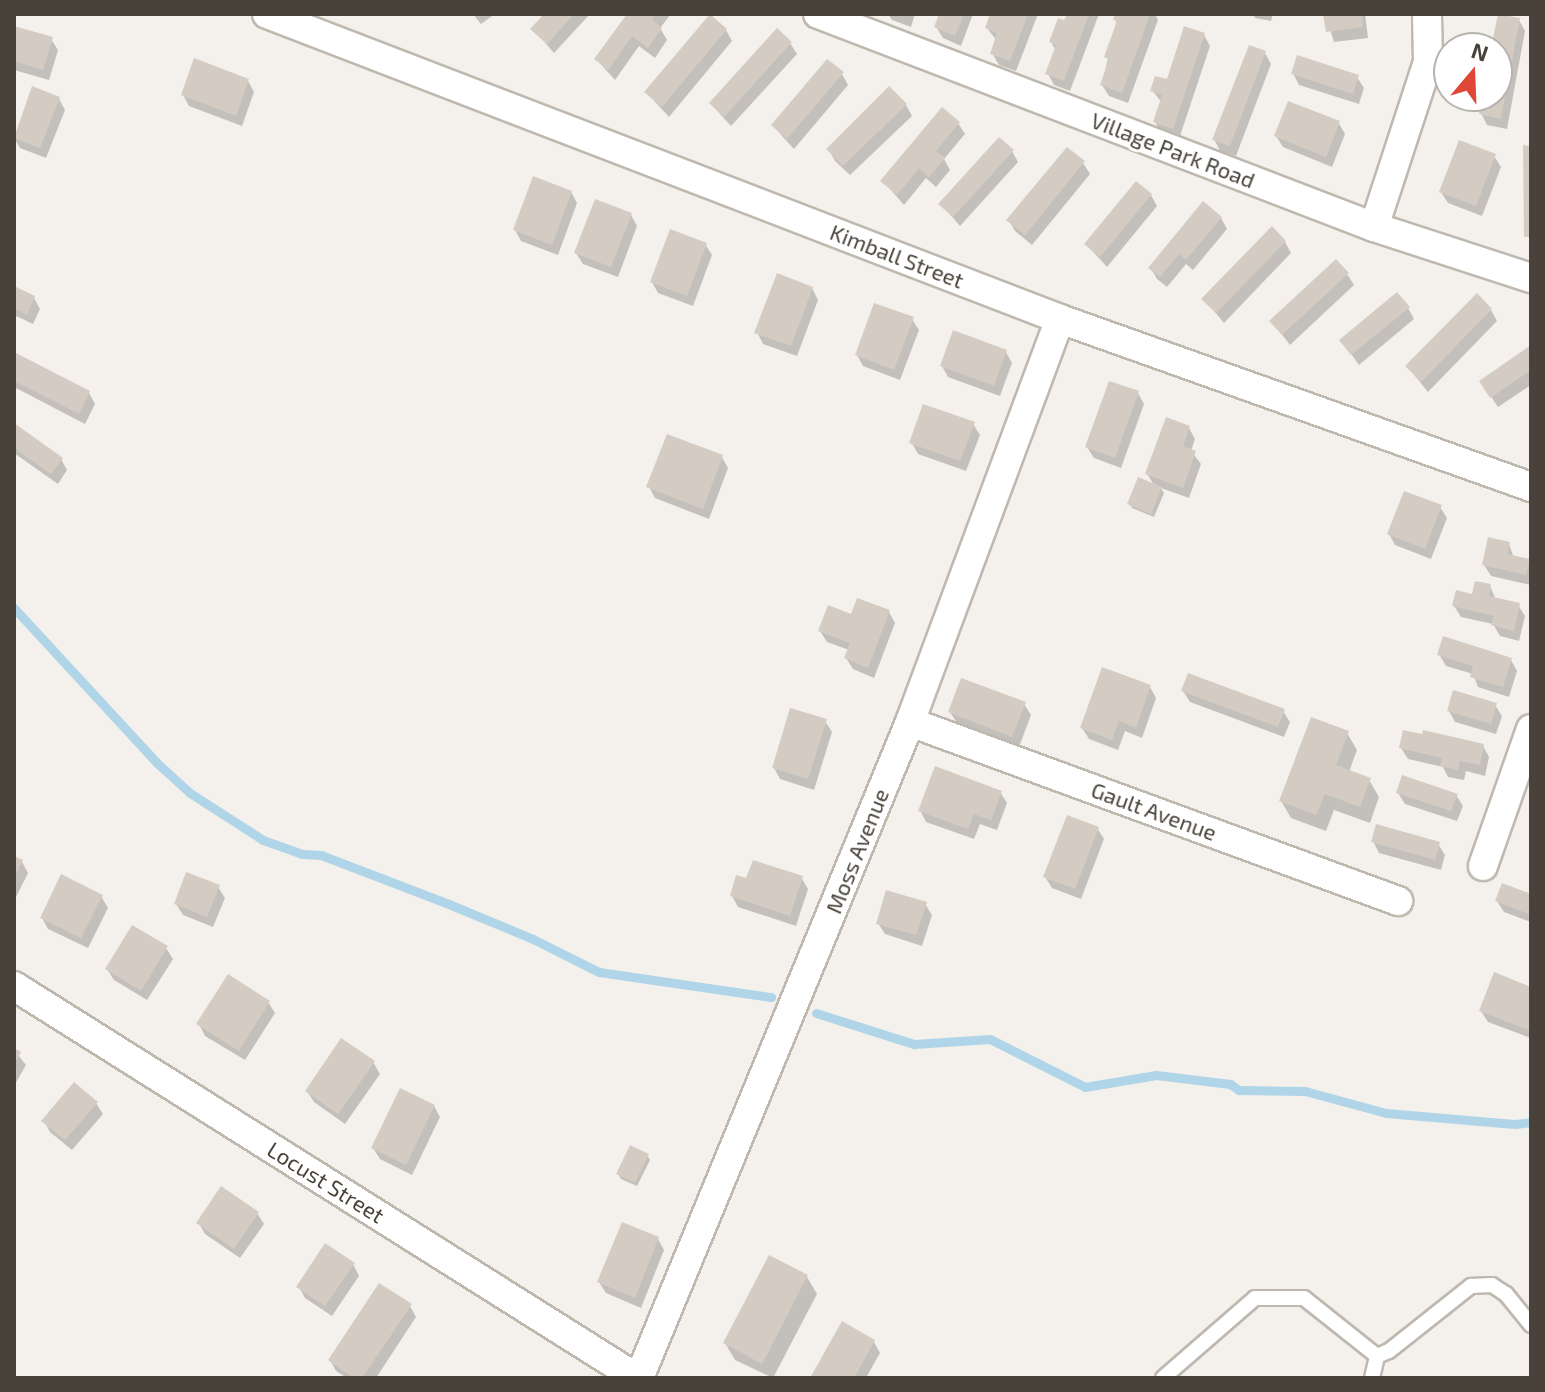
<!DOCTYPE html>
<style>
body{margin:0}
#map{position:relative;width:1545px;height:1392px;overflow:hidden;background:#f4f1ec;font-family:"Exo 2",sans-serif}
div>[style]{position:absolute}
.shadow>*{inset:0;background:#0003}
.stream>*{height:9px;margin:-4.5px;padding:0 4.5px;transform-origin:4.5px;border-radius:4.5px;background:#b0d5e8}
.building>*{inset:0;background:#d4ccc3}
.roads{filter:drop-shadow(2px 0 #bfb8af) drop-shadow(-2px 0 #bfb8af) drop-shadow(0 2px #bfb8af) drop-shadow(0 -2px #bfb8af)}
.lane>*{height:14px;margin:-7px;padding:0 7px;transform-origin:7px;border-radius:7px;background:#fff}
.street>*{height:28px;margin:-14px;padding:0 14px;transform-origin:14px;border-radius:14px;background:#fff}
span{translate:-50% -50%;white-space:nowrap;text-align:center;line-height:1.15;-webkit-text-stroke:6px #fff;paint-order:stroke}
.street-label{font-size:22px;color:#48423a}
.frame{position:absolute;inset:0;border:16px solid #48423a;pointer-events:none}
.north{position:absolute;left:1433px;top:32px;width:80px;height:80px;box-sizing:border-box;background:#fff;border:2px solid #b6b3b0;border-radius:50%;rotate:19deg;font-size:22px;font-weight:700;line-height:32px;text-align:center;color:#48423a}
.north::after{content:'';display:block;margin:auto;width:28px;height:36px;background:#e04737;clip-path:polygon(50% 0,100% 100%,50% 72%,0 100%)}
</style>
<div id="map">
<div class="shadow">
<div style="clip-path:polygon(473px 14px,495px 14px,481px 24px)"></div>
<div style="clip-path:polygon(546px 14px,590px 14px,554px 53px,533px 29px)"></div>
<div style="clip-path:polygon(630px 14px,671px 14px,660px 28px,667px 40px,655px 58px,639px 46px,615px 80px,597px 60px)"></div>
<div style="clip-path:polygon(888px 14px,915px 14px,911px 27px,892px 20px)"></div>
<div style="clip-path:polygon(941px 14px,973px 14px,961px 46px,943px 38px,936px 27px)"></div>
<div style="clip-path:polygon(992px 14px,1038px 14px,1016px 71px,999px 65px,992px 53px,997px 41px,987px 28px)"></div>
<div style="clip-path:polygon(1069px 14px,1099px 14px,1070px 91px,1054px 85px,1048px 74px,1056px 51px,1051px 42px)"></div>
<div style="clip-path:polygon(1118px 14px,1155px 14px,1158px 20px,1128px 103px,1109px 96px,1102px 85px)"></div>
<div style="clip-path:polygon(1253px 14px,1273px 14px,1271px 21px,1255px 18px)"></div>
<div style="clip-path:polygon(1325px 14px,1365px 14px,1368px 38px,1334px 42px)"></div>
<div style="clip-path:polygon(1519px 20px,1525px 31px,1507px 129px,1487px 125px,1481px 113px,1484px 96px,1497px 96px,1497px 48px,1493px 48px)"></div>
<div style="clip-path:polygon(14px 28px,51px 39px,58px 50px,49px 80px,14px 70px)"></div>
<div style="clip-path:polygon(726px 30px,732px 41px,669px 117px,647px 93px)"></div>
<div style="clip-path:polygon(1204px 35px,1210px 46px,1179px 139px,1162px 133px,1155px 122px,1162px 103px,1152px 90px,1168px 82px)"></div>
<div style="clip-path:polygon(790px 43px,797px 54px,731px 126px,711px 104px)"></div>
<div style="clip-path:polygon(1265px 53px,1271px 64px,1236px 156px,1220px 151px,1214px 139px)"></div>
<div style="clip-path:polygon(1293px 73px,1357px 77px,1364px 88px,1359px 104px,1299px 85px)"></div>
<div style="clip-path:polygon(842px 74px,848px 85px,794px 149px,773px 126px)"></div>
<div style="clip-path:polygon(248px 81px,254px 92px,242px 126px,189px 106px,183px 95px)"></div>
<div style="clip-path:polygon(33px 88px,59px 99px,65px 110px,46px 158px,20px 148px,14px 138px)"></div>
<div style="clip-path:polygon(906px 105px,912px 116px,850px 175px,835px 161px,829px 150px)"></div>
<div style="clip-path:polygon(1338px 122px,1345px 134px,1332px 167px,1283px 147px,1276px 136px)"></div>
<div style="clip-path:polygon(958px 123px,965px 134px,944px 159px,950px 170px,936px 187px,926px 178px,904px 205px,883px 181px)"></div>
<div style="clip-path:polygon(1012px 151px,1018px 162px,960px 226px,941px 204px)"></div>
<div style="clip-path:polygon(1494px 156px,1501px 167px,1482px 216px,1448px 203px,1441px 192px)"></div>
<div style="clip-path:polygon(1083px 163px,1090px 174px,1032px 245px,1015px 231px,1009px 220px)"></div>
<div style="clip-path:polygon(571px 192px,577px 203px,558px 255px,521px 241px,515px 230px)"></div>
<div style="clip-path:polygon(1151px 195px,1157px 206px,1107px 267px,1086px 244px)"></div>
<div style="clip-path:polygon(631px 215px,637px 226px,618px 277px,583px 264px,576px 253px)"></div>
<div style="clip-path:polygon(1221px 218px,1227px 229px,1193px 270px,1186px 264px,1167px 287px,1157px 279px,1151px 268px)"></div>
<div style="clip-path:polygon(1285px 242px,1291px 253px,1224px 323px,1204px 299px)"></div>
<div style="clip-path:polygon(705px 244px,712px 255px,693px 306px,658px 293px,652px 282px)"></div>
<div style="clip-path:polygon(1347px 274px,1354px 285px,1290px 345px,1272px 321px)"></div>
<div style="clip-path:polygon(14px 288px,34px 298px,40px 309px,33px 324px,14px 315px)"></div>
<div style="clip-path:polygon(812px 288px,818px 300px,797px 356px,763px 344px,757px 332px)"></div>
<div style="clip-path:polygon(1408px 308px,1414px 319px,1359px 365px,1341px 340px)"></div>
<div style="clip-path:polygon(1491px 310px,1497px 321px,1428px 392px,1407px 366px)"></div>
<div style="clip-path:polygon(912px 319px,919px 330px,900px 380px,863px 366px,857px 355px)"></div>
<div style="clip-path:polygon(1531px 348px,1531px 385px,1498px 407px,1488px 392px)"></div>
<div style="clip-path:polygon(1006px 352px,1012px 363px,1000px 396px,948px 377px,942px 366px)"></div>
<div style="clip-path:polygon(14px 354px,89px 393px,95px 404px,85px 424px,14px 387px)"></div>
<div style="clip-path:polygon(1138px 393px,1144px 404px,1121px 468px,1094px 458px,1087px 447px)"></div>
<div style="clip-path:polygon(973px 424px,980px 435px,966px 471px,918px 454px,912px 443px)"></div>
<div style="clip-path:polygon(14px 426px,61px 459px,67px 470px,58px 484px,14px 453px)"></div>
<div style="clip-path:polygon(1189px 428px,1195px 439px,1191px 451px,1201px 464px,1189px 498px,1161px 488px,1164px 493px,1154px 517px,1132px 508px,1129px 503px,1154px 485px,1147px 474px)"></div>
<div style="clip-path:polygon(722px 457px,728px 468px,709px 519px,655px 498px,649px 487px)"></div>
<div style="clip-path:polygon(1440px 507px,1447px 518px,1431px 559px,1395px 545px,1389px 534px)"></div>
<div style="clip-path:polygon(1509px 544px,1514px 558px,1528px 561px,1531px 566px,1531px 585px,1491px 576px,1484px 565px)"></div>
<div style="clip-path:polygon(1490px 586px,1496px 600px,1518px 605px,1525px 616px,1519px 641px,1500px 636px,1493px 624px,1461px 617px,1454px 606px)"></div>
<div style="clip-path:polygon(889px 612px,895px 623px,874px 678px,853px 669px,846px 658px,849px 650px,827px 642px,820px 631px,852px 617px)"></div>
<div style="clip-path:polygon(1439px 654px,1511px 660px,1517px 671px,1509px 697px,1478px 687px,1473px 674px,1446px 666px)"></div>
<div style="clip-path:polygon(1150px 687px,1156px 698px,1142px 738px,1125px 731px,1118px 750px,1089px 739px,1082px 728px)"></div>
<div style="clip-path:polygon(1183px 691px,1283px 711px,1290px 722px,1284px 737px,1190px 702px)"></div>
<div style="clip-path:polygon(1024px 704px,1031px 715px,1019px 747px,957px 723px,950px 712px)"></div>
<div style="clip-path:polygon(1495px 705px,1502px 716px,1496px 734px,1455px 722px,1449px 711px)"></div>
<div style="clip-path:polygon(825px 721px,832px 732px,814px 790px,780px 779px,774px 768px)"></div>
<div style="clip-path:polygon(1347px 733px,1357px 750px,1349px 772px,1369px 780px,1379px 797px,1370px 823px,1334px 810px,1326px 831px,1291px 818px,1281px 801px)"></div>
<div style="clip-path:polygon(1483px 746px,1489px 757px,1485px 776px,1466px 771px,1464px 780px,1448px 777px,1443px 767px,1408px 759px,1401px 748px)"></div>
<div style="clip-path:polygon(1000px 792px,1007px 803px,997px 830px,980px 824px,974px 839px,926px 822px,920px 810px)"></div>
<div style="clip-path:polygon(1398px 793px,1456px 795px,1463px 806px,1457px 821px,1405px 804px)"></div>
<div style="clip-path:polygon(1097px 828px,1104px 839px,1081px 899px,1052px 888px,1045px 877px)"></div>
<div style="clip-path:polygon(1373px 841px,1438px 844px,1445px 855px,1441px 870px,1379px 853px)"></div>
<div style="clip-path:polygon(14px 858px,22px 862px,28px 873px,14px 901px)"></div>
<div style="clip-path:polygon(801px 877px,808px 889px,796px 926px,738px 907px,732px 896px,748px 881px)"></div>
<div style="clip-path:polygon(218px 887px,225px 898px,213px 927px,183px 915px,176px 904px)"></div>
<div style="clip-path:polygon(101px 896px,108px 908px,88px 948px,48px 929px,42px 918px)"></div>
<div style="clip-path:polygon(1531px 896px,1531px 922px,1504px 912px,1497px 901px)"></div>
<div style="clip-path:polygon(925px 904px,932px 915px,922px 946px,885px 934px,878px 923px)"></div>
<div style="clip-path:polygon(166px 948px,173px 959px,147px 1000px,114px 980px,107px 969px)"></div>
<div style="clip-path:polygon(1531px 989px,1531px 1038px,1488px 1022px,1481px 1011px)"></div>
<div style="clip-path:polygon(268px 1002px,275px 1013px,245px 1060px,205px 1036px,199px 1024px)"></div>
<div style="clip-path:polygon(14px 1050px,26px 1065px,14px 1086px)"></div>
<div style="clip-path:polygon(373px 1062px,380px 1074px,345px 1124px,314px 1102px,307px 1091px)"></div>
<div style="clip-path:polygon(96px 1103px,103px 1114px,72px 1150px,50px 1132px,44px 1121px)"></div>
<div style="clip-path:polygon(434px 1106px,440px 1117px,412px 1175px,380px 1159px,373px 1148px)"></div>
<div style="clip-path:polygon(647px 1155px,650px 1160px,637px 1186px,621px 1179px,618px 1174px)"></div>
<div style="clip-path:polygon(257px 1213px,264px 1224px,240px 1258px,205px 1234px,199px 1223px)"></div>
<div style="clip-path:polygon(658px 1239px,664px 1250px,641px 1308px,606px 1293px,599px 1282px)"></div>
<div style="clip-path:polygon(353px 1264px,359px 1276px,332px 1316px,305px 1298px,299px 1287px)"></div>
<div style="clip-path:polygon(807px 1277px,817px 1294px,773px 1378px,735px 1360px,725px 1343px)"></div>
<div style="clip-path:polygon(410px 1306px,416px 1317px,376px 1378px,347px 1378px,336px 1371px,330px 1360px)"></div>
<div style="clip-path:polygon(874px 1342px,880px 1353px,866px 1378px,812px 1378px)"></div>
</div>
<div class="stream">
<div style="left:14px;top:608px;width:211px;rotate:47.3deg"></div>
<div style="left:157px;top:763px;width:45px;rotate:42.3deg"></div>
<div style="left:190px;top:793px;width:87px;rotate:32.8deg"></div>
<div style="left:263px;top:840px;width:41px;rotate:19.7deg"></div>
<div style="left:302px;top:854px;width:19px;rotate:3deg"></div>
<div style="left:321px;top:855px;width:139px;rotate:21deg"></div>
<div style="left:451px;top:905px;width:89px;rotate:22.5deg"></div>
<div style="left:533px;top:939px;width:74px;rotate:26.6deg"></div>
<div style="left:599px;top:972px;width:174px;rotate:8.3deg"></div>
<div style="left:816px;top:1013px;width:103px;rotate:17.6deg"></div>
<div style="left:914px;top:1044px;width:76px;rotate:-3.8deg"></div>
<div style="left:990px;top:1039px;width:106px;rotate:26.8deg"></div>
<div style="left:1085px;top:1087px;width:72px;rotate:-9.6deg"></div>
<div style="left:1156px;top:1075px;width:75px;rotate:6.9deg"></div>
<div style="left:1230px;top:1084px;width:11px;rotate:34deg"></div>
<div style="left:1239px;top:1090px;width:66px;rotate:0.9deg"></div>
<div style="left:1305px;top:1091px;width:84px;rotate:15.2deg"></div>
<div style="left:1386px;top:1113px;width:129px;rotate:4.9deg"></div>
<div style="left:1515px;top:1124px;width:16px;rotate:-7deg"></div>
</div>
<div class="building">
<div style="clip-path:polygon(544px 14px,574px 14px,547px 44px,530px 29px)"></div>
<div style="clip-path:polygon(627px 14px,657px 14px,652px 20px,662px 28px,648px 48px,632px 36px,608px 70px,594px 59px)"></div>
<div style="clip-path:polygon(710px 14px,727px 29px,662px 107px,644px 92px)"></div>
<div style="clip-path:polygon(939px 14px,964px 14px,955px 36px,934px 27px)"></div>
<div style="clip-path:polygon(990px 14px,1028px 14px,1010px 61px,990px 54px,997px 33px,985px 28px)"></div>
<div style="clip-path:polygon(1067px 14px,1089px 14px,1064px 81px,1045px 74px,1056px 45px,1049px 42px,1058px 18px,1064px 20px)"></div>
<div style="clip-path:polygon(1115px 14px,1150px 14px,1122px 93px,1100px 85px,1109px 59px,1104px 57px,1117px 21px,1113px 20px)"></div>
<div style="clip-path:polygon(1323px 14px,1362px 14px,1363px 27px,1326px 32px)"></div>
<div style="clip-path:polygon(1498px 14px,1520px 18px,1501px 119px,1479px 114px,1482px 96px,1497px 96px,1497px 48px,1491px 48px)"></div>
<div style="clip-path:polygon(14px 26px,53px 37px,43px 70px,14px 61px)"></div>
<div style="clip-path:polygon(1184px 26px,1205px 33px,1173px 129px,1153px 122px,1162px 95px,1150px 91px,1155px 76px,1167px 79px)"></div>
<div style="clip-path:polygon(777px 28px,792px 42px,724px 117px,709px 103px)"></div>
<div style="clip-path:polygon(1249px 45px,1266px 51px,1230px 146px,1212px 140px)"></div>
<div style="clip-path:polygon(1297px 55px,1359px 75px,1353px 94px,1291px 74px)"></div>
<div style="clip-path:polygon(194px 58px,249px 79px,236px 116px,181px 95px)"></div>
<div style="clip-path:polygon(827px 59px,844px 72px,787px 139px,771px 125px)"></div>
<div style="clip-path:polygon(32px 86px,60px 97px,40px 148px,14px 138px)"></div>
<div style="clip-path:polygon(889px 86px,907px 104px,843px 166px,826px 149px)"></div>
<div style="clip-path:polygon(1288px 101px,1340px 121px,1326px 157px,1274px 136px)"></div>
<div style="clip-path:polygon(942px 107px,960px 122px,936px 151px,945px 158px,929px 177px,919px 168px,897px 195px,880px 181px)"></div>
<div style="clip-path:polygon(999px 137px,1014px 150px,953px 217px,938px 204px)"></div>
<div style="clip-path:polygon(1459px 140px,1496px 154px,1476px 206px,1439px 192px)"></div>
<div style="clip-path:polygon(1523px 145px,1531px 146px,1531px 237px,1524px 237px)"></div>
<div style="clip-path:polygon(1067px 147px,1085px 161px,1025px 235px,1006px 220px)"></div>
<div style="clip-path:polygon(533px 176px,572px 191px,552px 245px,513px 230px)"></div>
<div style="clip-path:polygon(1136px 181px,1152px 194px,1100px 257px,1084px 244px)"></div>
<div style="clip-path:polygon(595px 199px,632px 213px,611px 267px,574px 253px)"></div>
<div style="clip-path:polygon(1203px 201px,1222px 217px,1186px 260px,1179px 254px,1160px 277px,1148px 268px)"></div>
<div style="clip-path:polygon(1272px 226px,1286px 241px,1216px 313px,1201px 299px)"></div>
<div style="clip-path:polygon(670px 229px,707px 243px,687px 296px,650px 282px)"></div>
<div style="clip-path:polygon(1336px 259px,1349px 273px,1282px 335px,1269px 321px)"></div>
<div style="clip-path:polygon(777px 273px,813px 287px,791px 346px,754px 333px)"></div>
<div style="clip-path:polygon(14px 286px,35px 296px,27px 315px,14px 308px)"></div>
<div style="clip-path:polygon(1397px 292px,1410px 307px,1351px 355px,1339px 340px)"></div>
<div style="clip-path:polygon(1477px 293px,1492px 309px,1421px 382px,1405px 366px)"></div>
<div style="clip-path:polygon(874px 303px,914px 317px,894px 370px,855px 355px)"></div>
<div style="clip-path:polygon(953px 330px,1007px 350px,994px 386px,940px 366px)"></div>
<div style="clip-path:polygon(1531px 345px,1531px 370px,1490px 398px,1479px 381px)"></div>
<div style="clip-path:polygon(14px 352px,90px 391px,79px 414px,14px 381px)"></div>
<div style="clip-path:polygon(1109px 381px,1139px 391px,1115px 458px,1085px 447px)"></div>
<div style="clip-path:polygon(923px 404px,975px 422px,960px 461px,909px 443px)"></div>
<div style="clip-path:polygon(1166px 417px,1190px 426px,1183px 446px,1196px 451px,1183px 488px,1145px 474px)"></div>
<div style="clip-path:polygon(14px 423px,63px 458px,51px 474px,14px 448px)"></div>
<div style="clip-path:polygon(667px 434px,723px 455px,703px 509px,646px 487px)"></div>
<div style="clip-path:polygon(1138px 477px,1162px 487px,1151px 514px,1127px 504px)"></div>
<div style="clip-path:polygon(1404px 491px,1442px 505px,1425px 549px,1387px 534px)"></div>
<div style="clip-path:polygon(1488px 537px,1510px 542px,1507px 554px,1530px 559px,1526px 575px,1482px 565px)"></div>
<div style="clip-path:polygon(1475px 581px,1491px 584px,1489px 596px,1520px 603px,1514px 631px,1491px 625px,1494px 616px,1452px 606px,1456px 590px,1472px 594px)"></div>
<div style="clip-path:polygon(857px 598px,890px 610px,868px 668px,844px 658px,850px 643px,818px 631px,828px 605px,851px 614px)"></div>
<div style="clip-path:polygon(1443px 636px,1512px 658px,1503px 687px,1470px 677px,1473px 666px,1437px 655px)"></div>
<div style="clip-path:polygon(1102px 667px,1151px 685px,1136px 728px,1119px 721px,1112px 740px,1080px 728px)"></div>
<div style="clip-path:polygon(1188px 673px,1285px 709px,1278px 727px,1181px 691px)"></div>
<div style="clip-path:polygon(961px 678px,1026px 702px,1012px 737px,948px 712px)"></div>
<div style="clip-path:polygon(1453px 690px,1497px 703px,1491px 724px,1447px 711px)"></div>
<div style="clip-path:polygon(790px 708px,827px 719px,808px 779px,772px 768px)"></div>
<div style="clip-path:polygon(1311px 717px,1349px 731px,1336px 765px,1371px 778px,1360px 807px,1325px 794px,1316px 815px,1279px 801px)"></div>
<div style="clip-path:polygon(1403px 730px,1422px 734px,1423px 730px,1484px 744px,1480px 765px,1460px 761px,1458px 770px,1440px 766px,1442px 758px,1399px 748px)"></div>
<div style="clip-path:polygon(935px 766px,1002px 791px,991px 820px,974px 814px,968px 829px,918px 811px)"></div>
<div style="clip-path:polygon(1402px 775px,1458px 794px,1451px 811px,1396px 793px)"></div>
<div style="clip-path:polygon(1067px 815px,1099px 827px,1075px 889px,1043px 877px)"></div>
<div style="clip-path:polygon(1376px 824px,1440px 842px,1435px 860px,1371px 842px)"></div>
<div style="clip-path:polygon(14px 856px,23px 860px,14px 878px)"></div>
<div style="clip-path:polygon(753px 860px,803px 876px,790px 916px,730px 896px,736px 875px,746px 878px)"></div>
<div style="clip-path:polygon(186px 872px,220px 885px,207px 917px,174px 904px)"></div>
<div style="clip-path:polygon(61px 874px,103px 895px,81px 938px,40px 918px)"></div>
<div style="clip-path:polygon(1502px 883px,1531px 894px,1531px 915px,1495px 901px)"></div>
<div style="clip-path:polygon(886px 890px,927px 902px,916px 935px,876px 924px)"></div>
<div style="clip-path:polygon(132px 925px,168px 946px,141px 991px,105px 969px)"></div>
<div style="clip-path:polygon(1494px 972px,1531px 987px,1531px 1031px,1479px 1011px)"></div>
<div style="clip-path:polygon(228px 974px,270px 1001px,239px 1051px,196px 1024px)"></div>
<div style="clip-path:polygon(341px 1038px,375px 1061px,338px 1114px,305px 1091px)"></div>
<div style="clip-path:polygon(14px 1048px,21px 1052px,14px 1065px)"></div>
<div style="clip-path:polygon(74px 1082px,98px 1102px,65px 1140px,41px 1121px)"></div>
<div style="clip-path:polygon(400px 1088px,435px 1105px,406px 1165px,371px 1148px)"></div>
<div style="clip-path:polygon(630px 1145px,649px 1154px,635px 1183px,616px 1174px)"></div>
<div style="clip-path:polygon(221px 1186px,259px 1212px,234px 1249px,196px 1223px)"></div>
<div style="clip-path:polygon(622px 1222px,659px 1237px,635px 1298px,597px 1282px)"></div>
<div style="clip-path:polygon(325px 1243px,355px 1263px,325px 1306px,296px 1287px)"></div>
<div style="clip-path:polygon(769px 1255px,808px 1275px,762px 1364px,723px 1343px)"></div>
<div style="clip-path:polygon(379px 1283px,412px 1304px,362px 1378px,354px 1378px,328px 1360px)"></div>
<div style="clip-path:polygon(842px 1321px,875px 1340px,854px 1378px,810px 1378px)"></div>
</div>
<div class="roads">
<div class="lane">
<div style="left:1163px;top:1378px;width:122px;rotate:-41deg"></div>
<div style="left:1255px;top:1298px;width:49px"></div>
<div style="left:1304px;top:1298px;width:93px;rotate:38.5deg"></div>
<div style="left:1372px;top:1378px;width:23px;rotate:-77deg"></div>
<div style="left:1377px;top:1356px;width:13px;rotate:-23deg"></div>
<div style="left:1389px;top:1351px;width:105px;rotate:-38.4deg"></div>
<div style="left:1471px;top:1286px;width:21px;rotate:-3deg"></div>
<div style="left:1492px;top:1285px;width:17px;rotate:33deg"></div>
<div style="left:1506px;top:1294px;width:40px;rotate:51deg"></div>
</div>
<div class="street">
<div style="left:267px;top:14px;width:850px;rotate:21.04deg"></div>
<div style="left:1060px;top:319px;width:500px;rotate:19.63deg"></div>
<div style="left:818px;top:14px;width:595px;rotate:20.96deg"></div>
<div style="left:1374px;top:227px;width:165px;rotate:18deg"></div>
<div style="left:1374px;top:227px;width:174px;rotate:-71.9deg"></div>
<div style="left:1428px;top:62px;width:48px;rotate:-91.2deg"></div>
<div style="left:910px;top:722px;width:520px;rotate:20.14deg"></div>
<div style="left:1483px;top:866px;width:145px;rotate:-70.7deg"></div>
<div style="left:14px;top:986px;width:736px;rotate:32.18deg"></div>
<div style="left:639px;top:1378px;width:710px;rotate:-67.55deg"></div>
<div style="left:910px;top:722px;width:430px;rotate:-69.6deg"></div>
</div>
</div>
<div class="street-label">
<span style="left:1173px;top:150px;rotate:21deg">Village Park Road</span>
<span style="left:897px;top:256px;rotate:21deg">Kimball Street</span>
<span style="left:1154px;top:811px;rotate:20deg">Gault Avenue</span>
<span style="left:857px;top:851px;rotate:-68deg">Moss Avenue</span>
<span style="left:326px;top:1182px;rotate:32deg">Locust Street</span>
</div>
<div class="frame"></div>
<div class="north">N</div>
</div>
